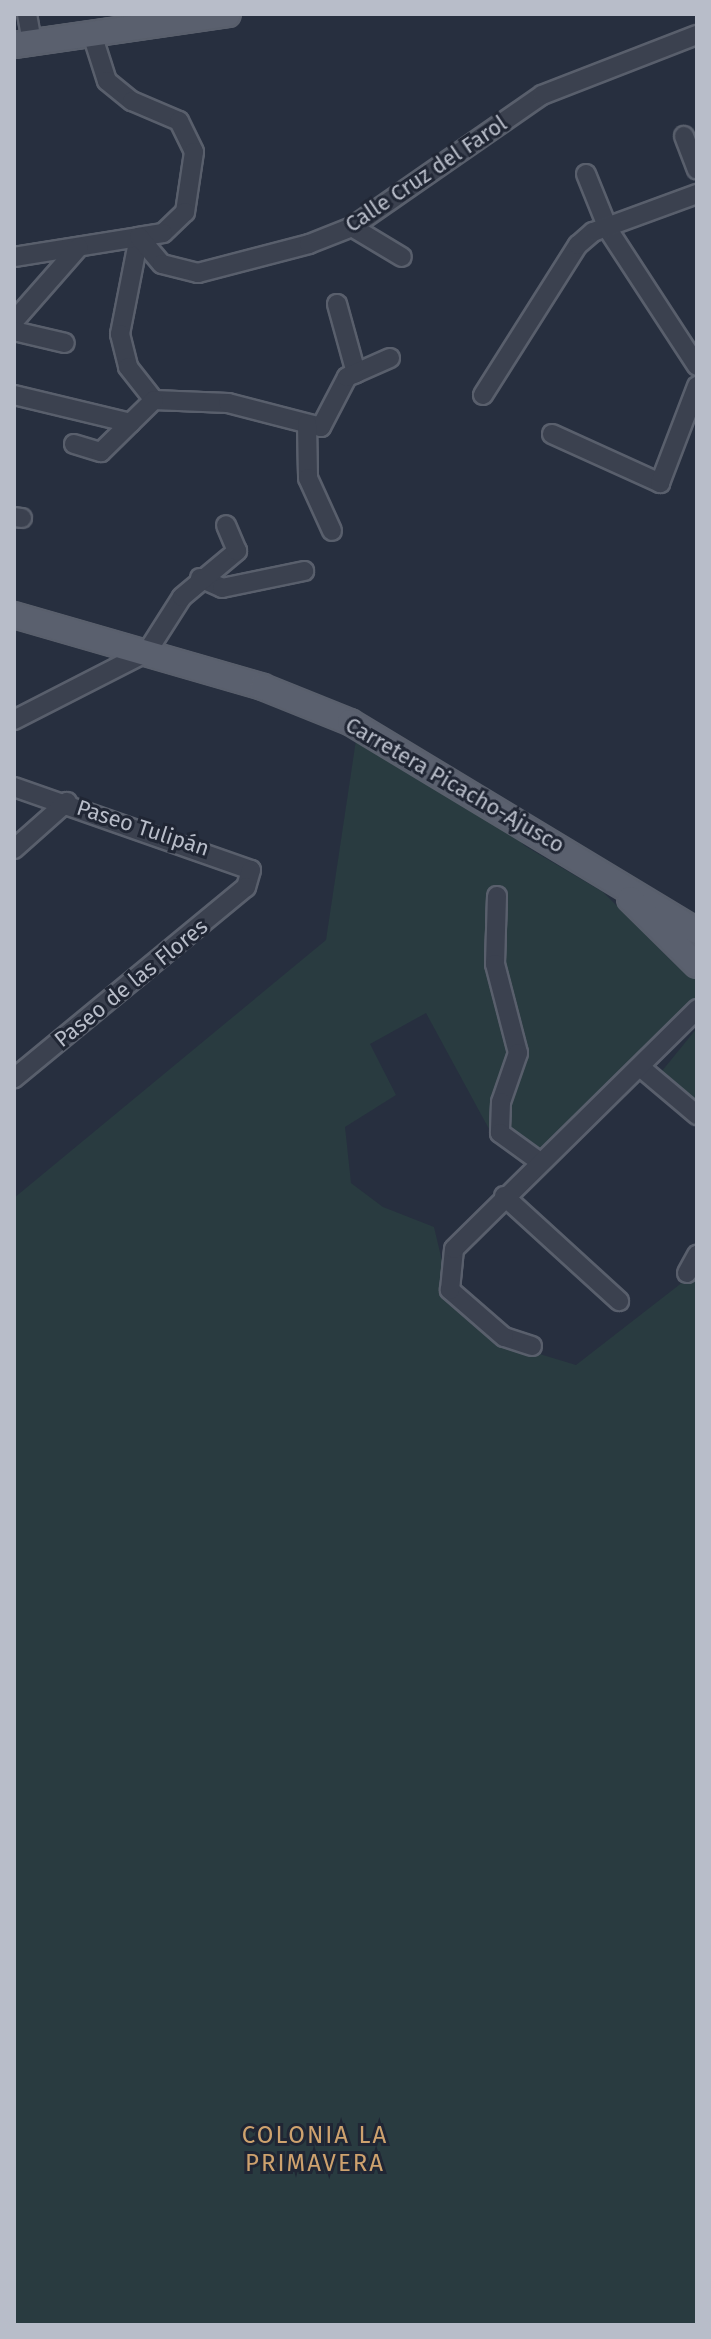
<!DOCTYPE html>
<meta charset="utf-8">
<style>
body{margin:0}
#map{position:relative;width:711px;height:2339px;overflow:hidden;background:#272f3f;font-family:"Fira Sans",sans-serif}
div>[style]{position:absolute}
.green>*{inset:0;background:#293b40}
.roads{filter:drop-shadow(2px 0 #595f6c) drop-shadow(-2px 0 #595f6c) drop-shadow(0 2px #595f6c) drop-shadow(0 -2px #595f6c)}
.minor>*{height:18px;margin:-9px;padding:0 9px;transform-origin:9px;border-radius:9px;background:#3b414f}
.major>*{height:24px;margin:-12px;padding:0 12px;transform-origin:12px;border-radius:12px;background:#5a606e}
span{translate:-50% -50%;white-space:nowrap;text-align:center;line-height:1.15;-webkit-text-stroke:6px #202634;paint-order:stroke}
.street-label{font-size:22px;color:#b8bdc9}
.neighbourhood-label{font-size:24px;color:#cea26e;letter-spacing:2px}
.frame{position:absolute;inset:0;border:16px solid #b8bdc9;pointer-events:none}
</style>
<div id="map">
<div class="green">
<div style="clip-path:polygon(356px 740px,494px 816px,525px 846px,603px 892px,678px 967px,697px 977px,697px 1004px,542px 1149px,532px 1152px,489px 1129px,426px 1013px,370px 1044px,396px 1095px,345px 1127px,351px 1183px,383px 1207px,434px 1227px,452px 1303px,503px 1343px,576px 1365px,697px 1271px,697px 2325px,14px 2325px,14px 1198px,326px 940px)"></div>
<div style="clip-path:polygon(697px 1028px,697px 1106px,662px 1071px)"></div>
</div>
<div class="roads">
<div class="minor">
<div style="left:27px;top:14px;width:29px;rotate:80deg"></div>
<div style="left:92px;top:34px;width:49px;rotate:72.3deg"></div>
<div style="left:107px;top:81px;width:32px;rotate:39deg"></div>
<div style="left:132px;top:101px;width:51px;rotate:23.1deg"></div>
<div style="left:179px;top:121px;width:34px;rotate:64deg"></div>
<div style="left:194px;top:152px;width:61px;rotate:98.5deg"></div>
<div style="left:185px;top:212px;width:30px;rotate:136deg"></div>
<div style="left:163px;top:233px;width:24px;rotate:171deg"></div>
<div style="left:139px;top:237px;width:99px;rotate:101.1deg"></div>
<div style="left:120px;top:334px;width:34px;rotate:76deg"></div>
<div style="left:128px;top:367px;width:42px;rotate:51.8deg"></div>
<div style="left:684px;top:136px;width:36px;rotate:69deg"></div>
<div style="left:586px;top:174px;width:61px;rotate:68deg"></div>
<div style="left:609px;top:231px;width:161px;rotate:56.9deg"></div>
<div style="left:352px;top:227px;width:58px;rotate:31deg"></div>
<div style="left:14px;top:257px;width:127px;rotate:-9.1deg"></div>
<div style="left:139px;top:237px;width:35px;rotate:50deg"></div>
<div style="left:162px;top:264px;width:37px;rotate:14deg"></div>
<div style="left:198px;top:273px;width:115px;rotate:-14.6deg"></div>
<div style="left:309px;top:244px;width:46px;rotate:-21.6deg"></div>
<div style="left:352px;top:227px;width:231px;rotate:-34.8deg"></div>
<div style="left:542px;top:95px;width:166px;rotate:-21.2deg"></div>
<div style="left:337px;top:304px;width:72px;rotate:74.6deg"></div>
<div style="left:14px;top:321px;width:98px;rotate:-48.7deg"></div>
<div style="left:14px;top:331px;width:52px;rotate:13.2deg"></div>
<div style="left:14px;top:395px;width:120px;rotate:13.5deg"></div>
<div style="left:483px;top:395px;width:178px;rotate:-57.7deg"></div>
<div style="left:578px;top:245px;width:20px;rotate:-41deg"></div>
<div style="left:593px;top:232px;width:111px;rotate:-20.1deg"></div>
<div style="left:154px;top:400px;width:74px;rotate:2.3deg"></div>
<div style="left:228px;top:403px;width:96px;rotate:14.5deg"></div>
<div style="left:321px;top:427px;width:56px;rotate:-62.5deg"></div>
<div style="left:347px;top:377px;width:47px;rotate:-23.8deg"></div>
<div style="left:307px;top:424px;width:54px;rotate:88.9deg"></div>
<div style="left:308px;top:478px;width:58px;rotate:65.6deg"></div>
<div style="left:552px;top:434px;width:119px;rotate:24.4deg"></div>
<div style="left:660px;top:483px;width:104px;rotate:-69.1deg"></div>
<div style="left:74px;top:444px;width:28px;rotate:17deg"></div>
<div style="left:101px;top:452px;width:74px;rotate:-44.5deg"></div>
<div style="left:14px;top:517px;width:8px;rotate:7deg"></div>
<div style="left:200px;top:578px;width:24px;rotate:24deg"></div>
<div style="left:222px;top:588px;width:84px;rotate:-11.7deg"></div>
<div style="left:14px;top:720px;width:149px;rotate:-27.1deg"></div>
<div style="left:147px;top:652px;width:65px;rotate:-57.5deg"></div>
<div style="left:182px;top:597px;width:72px;rotate:-39.9deg"></div>
<div style="left:237px;top:551px;width:28px;rotate:-113deg"></div>
<div style="left:14px;top:787px;width:251px;rotate:19.3deg"></div>
<div style="left:251px;top:870px;width:18px;rotate:106deg"></div>
<div style="left:246px;top:887px;width:301px;rotate:140.5deg"></div>
<div style="left:14px;top:849px;width:71px;rotate:-41.6deg"></div>
<div style="left:497px;top:896px;width:68px;rotate:91.7deg"></div>
<div style="left:495px;top:964px;width:92px;rotate:75.5deg"></div>
<div style="left:518px;top:1053px;width:52px;rotate:109.1deg"></div>
<div style="left:501px;top:1102px;width:31px;rotate:92deg"></div>
<div style="left:500px;top:1133px;width:49px;rotate:35.9deg"></div>
<div style="left:640px;top:1067px;width:75px;rotate:40.1deg"></div>
<div style="left:504px;top:1196px;width:156px;rotate:42.4deg"></div>
<div style="left:687px;top:1273px;width:21px;rotate:-61deg"></div>
<div style="left:532px;top:1346px;width:29px;rotate:-162deg"></div>
<div style="left:504px;top:1337px;width:72px;rotate:-139deg"></div>
<div style="left:450px;top:1290px;width:41px;rotate:-84.4deg"></div>
<div style="left:454px;top:1249px;width:342px;rotate:-44.6deg"></div>
</div>
<div class="major">
<div style="left:14px;top:45px;width:216px;rotate:-8.2deg"></div>
<div style="left:14px;top:615px;width:259px;rotate:16.1deg"></div>
<div style="left:263px;top:687px;width:94px;rotate:21.9deg"></div>
<div style="left:350px;top:722px;width:405px;rotate:31.1deg"></div>
<div style="left:630px;top:899px;width:94px;rotate:44.6deg"></div>
</div>
</div>
<div class="street-label">
<span style="left:426px;top:174px;rotate:-34deg">Calle Cruz del Farol</span>
<span style="left:455px;top:785px;rotate:30deg">Carretera Picacho-Ajusco</span>
<span style="left:143px;top:828px;rotate:18deg">Paseo Tulipán</span>
<span style="left:131px;top:983px;rotate:-39deg">Paseo de las Flores</span>
</div>
<div class="neighbourhood-label">
<span style="left:315px;top:2150px">COLONIA LA<br>PRIMAVERA</span>
</div>
<div class="frame"></div>
</div>
